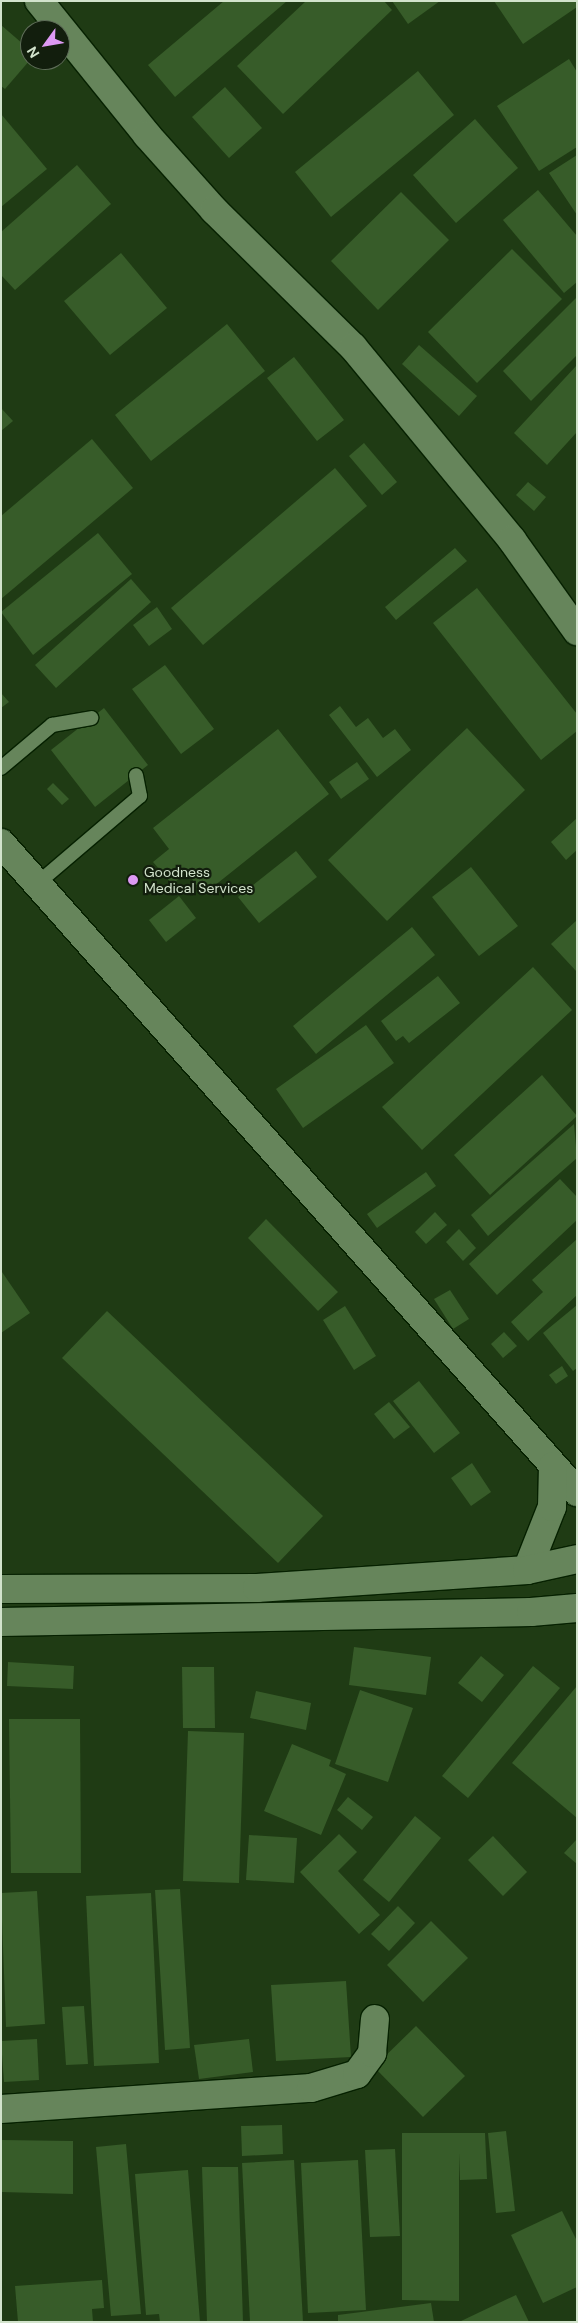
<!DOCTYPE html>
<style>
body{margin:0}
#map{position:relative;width:578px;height:2323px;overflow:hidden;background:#1f3b14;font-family:"DM Sans",sans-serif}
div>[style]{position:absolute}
.building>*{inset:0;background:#375c29}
.roads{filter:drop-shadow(1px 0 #062100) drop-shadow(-1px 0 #062100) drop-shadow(0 1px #062100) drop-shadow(0 -1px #062100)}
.service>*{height:14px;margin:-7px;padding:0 7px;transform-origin:7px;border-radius:7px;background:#66855b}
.minor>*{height:28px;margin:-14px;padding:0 14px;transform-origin:14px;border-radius:14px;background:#66855b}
.secondary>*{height:28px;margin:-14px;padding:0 14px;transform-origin:14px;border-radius:14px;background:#66855b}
.dots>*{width:14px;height:14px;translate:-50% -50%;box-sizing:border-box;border:2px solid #121e0d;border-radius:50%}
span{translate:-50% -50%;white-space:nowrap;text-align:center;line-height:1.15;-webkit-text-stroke:4.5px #121e0d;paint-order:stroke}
.poi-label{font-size:14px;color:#d2e3cc}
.left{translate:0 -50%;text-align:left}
.frame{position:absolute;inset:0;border:2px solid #d2e3cc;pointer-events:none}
.north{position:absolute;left:20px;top:20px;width:50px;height:50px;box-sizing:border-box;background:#121e0d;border:1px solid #5f6d59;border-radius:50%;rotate:238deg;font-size:14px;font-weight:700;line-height:20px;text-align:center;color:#d2e3cc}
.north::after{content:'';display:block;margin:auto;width:18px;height:22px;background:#dd99f3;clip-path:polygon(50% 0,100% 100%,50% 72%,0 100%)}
</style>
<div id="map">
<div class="building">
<div style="clip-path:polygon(224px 1px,287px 1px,175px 97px,148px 65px)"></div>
<div style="clip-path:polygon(306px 1px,384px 1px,392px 10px,283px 114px,237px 66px)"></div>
<div style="clip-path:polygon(392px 1px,440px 1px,408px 24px)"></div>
<div style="clip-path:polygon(494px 1px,577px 1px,577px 7px,523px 44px)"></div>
<div style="clip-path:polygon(1px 25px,30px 50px,30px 60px,5px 89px,1px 86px)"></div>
<div style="clip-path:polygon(569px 59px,577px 72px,577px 147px,539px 171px,497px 106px)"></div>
<div style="clip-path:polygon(418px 71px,454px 115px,331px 217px,295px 172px)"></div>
<div style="clip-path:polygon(225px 87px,262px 128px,229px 158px,192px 117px)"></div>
<div style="clip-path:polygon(1px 114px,47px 169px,1px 207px)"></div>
<div style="clip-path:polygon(475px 119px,518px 168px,456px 223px,413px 175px)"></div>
<div style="clip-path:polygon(577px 155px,577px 215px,549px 173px)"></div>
<div style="clip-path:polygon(77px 165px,111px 204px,15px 290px,1px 275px,1px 232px)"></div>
<div style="clip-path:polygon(538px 190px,577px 236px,577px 282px,564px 293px,503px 220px)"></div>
<div style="clip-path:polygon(401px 192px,449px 240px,378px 310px,331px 261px)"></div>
<div style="clip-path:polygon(512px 249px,562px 299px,477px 383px,428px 332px)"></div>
<div style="clip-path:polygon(121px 253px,167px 308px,110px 355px,64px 301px)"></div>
<div style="clip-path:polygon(577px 297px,577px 355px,531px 401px,503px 371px)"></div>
<div style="clip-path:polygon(227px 324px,265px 371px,151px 461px,115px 415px)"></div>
<div style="clip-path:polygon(419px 345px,477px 396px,459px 416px,402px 364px)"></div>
<div style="clip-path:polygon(294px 357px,344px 420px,317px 441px,267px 378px)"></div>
<div style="clip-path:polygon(577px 365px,577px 432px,547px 465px,514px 433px)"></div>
<div style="clip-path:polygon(1px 408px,13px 421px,1px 431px)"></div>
<div style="clip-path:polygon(92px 439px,133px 488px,1px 599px,1px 516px)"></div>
<div style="clip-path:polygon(364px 443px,397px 482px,382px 495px,349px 456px)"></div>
<div style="clip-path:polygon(335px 468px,367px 506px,203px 645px,171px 608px)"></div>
<div style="clip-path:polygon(528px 482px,546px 497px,534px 511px,516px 495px)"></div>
<div style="clip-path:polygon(98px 533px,132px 574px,33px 655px,1px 612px)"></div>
<div style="clip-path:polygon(455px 548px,467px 561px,396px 620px,385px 607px)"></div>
<div style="clip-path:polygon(131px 579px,151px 602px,56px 688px,35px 665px)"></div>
<div style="clip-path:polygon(477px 588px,577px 714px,577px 731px,541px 760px,433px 623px)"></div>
<div style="clip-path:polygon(157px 607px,172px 629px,149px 646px,133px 625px)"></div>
<div style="clip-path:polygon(165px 665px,214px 729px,181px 754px,132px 689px)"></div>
<div style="clip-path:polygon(1px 693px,9px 702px,1px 708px)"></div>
<div style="clip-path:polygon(340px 706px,356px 727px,368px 718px,383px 738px,395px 729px,411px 750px,377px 777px,329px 715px)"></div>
<div style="clip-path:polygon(104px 708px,148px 765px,95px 807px,51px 750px)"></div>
<div style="clip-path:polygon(467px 728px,525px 790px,387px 921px,328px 860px)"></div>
<div style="clip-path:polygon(278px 729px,329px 794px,204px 894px,187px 873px,172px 884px,153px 862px,169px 849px,153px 828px)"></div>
<div style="clip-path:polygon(357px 762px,369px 779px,341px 799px,329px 782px)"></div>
<div style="clip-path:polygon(53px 783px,69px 799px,62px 805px,47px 789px)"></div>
<div style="clip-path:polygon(577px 818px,577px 850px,566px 860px,551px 842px)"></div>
<div style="clip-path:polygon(296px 851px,317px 877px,259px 923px,238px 897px)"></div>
<div style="clip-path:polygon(471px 867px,518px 926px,479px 956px,432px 897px)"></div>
<div style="clip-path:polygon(179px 896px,196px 918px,166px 942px,149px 920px)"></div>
<div style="clip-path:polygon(577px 920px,577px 972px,551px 944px)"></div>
<div style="clip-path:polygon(412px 927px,435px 955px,316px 1054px,293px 1026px)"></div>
<div style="clip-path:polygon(533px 967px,572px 1010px,422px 1150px,382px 1107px)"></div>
<div style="clip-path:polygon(438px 976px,460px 1003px,409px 1043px,403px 1036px,396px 1041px,381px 1021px)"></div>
<div style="clip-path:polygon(366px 1025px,394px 1063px,303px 1128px,276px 1089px)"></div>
<div style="clip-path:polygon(542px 1075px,577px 1116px,490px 1195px,454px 1155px)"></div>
<div style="clip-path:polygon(574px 1124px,577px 1158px,488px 1236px,471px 1215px)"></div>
<div style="clip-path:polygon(426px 1172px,436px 1186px,377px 1228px,367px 1214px)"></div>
<div style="clip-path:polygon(560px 1179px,577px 1197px,577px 1220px,497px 1295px,469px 1264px)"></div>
<div style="clip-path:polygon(435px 1212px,447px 1225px,426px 1244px,415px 1232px)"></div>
<div style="clip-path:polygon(266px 1219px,338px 1292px,318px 1311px,248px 1238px)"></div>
<div style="clip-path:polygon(459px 1229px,476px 1248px,463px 1261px,446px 1242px)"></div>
<div style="clip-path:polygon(577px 1239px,577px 1295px,528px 1341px,511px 1322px,543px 1292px,532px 1280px)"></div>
<div style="clip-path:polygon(2px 1272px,30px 1313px,1px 1333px,1px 1273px)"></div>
<div style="clip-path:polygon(450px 1290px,469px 1319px,453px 1329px,434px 1299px)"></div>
<div style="clip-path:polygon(577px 1305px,577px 1368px,573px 1371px,543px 1333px)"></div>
<div style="clip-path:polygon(345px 1306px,376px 1356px,354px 1370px,323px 1320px)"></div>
<div style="clip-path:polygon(107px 1311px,323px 1516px,278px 1563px,62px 1358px)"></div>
<div style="clip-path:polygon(504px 1332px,517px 1346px,503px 1358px,491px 1344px)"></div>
<div style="clip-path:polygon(562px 1366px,568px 1376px,556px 1384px,549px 1375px)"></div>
<div style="clip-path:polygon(419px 1381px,460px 1433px,434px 1453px,393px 1401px)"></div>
<div style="clip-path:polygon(389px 1402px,410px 1427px,394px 1439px,374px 1414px)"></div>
<div style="clip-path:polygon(472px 1463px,491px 1492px,471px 1506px,451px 1478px)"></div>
<div style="clip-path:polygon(354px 1647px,431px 1657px,426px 1695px,349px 1685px)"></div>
<div style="clip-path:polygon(481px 1656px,504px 1675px,482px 1702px,458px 1683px)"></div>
<div style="clip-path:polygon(8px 1662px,74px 1666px,73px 1689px,7px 1686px)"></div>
<div style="clip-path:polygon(533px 1666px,560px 1688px,468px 1798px,442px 1776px)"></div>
<div style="clip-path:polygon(182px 1667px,214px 1667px,215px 1728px,183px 1728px)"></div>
<div style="clip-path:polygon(577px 1686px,577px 1818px,512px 1763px)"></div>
<div style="clip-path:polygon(360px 1690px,413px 1708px,388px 1782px,335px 1764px)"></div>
<div style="clip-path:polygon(256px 1691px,311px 1703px,306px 1730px,250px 1718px)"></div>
<div style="clip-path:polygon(9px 1719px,80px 1719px,81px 1873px,11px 1873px)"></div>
<div style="clip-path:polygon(188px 1731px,244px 1733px,239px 1883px,183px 1881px)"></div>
<div style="clip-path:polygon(292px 1744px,331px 1760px,329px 1766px,346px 1774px,321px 1835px,264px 1811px)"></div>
<div style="clip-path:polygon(348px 1797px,373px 1817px,362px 1830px,337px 1810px)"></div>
<div style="clip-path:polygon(415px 1816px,441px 1838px,389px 1902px,363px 1880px)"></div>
<div style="clip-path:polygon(339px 1834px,357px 1852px,338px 1871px,380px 1915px,359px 1934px,300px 1872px)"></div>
<div style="clip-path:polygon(249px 1835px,297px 1838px,294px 1883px,246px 1880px)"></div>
<div style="clip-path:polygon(493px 1836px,527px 1872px,503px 1896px,468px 1860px)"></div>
<div style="clip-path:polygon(577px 1839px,577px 1864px,564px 1853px)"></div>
<div style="clip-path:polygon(180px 1889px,190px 2048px,165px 2050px,155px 1890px)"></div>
<div style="clip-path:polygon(37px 1891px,45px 2024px,6px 2027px,1px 1893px)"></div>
<div style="clip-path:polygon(151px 1893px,159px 2063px,94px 2066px,86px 1896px)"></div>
<div style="clip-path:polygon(398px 1906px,415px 1923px,389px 1951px,371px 1934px)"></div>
<div style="clip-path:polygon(431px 1921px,468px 1958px,423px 2002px,387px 1965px)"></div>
<div style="clip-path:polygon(346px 1981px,351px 2057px,276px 2061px,271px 1985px)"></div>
<div style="clip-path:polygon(84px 2006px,88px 2064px,66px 2065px,62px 2007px)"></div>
<div style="clip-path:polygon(416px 2026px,465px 2076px,423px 2117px,374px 2067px)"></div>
<div style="clip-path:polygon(37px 2039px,39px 2080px,4px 2082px,1px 2041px)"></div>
<div style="clip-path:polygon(249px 2039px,253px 2072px,199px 2079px,194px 2045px)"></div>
<div style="clip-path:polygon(282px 2125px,283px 2154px,242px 2156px,241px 2126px)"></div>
<div style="clip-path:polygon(506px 2131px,515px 2211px,496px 2213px,488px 2133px)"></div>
<div style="clip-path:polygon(402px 2133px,485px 2133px,487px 2179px,460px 2180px,459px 2153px,459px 2301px,402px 2300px)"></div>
<div style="clip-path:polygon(1px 2140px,73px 2141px,73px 2194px,1px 2192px)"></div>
<div style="clip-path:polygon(126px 2144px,141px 2314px,111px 2316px,96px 2147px)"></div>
<div style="clip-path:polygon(395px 2149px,400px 2236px,370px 2237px,365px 2150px)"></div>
<div style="clip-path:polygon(294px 2160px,303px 2322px,250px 2322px,242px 2163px)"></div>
<div style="clip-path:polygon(358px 2160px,366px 2310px,308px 2313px,301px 2163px)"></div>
<div style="clip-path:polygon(202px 2167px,238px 2167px,243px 2322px,207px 2322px)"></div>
<div style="clip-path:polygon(188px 2170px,200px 2322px,160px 2322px,159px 2314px,146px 2315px,135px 2174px)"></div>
<div style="clip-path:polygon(562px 2211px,577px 2241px,577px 2287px,543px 2303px,511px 2235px)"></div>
<div style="clip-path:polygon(102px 2280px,104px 2308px,92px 2309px,93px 2322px,18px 2322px,15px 2286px)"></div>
<div style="clip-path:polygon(516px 2295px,529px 2322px,459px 2322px)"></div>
<div style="clip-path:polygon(431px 2303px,434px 2322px,338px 2322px,338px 2315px)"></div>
</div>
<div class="roads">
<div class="service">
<div style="left:1px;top:768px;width:67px;rotate:-40.1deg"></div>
<div style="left:52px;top:725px;width:40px;rotate:-10deg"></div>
<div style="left:38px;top:883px;width:134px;rotate:-40.5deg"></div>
<div style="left:140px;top:796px;width:21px;rotate:-101deg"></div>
</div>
<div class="minor">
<div style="left:39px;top:1px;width:172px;rotate:51.1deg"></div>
<div style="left:147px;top:135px;width:101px;rotate:48.2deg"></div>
<div style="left:214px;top:210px;width:195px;rotate:44.6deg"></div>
<div style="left:353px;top:347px;width:250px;rotate:50.5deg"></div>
<div style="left:512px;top:540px;width:112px;rotate:54.5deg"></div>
<div style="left:1px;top:2109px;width:311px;rotate:-3.9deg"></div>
<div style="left:311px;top:2088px;width:48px;rotate:-16.9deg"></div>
<div style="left:357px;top:2074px;width:26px;rotate:-54deg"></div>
<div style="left:372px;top:2053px;width:34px;rotate:-85deg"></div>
</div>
<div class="secondary">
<div style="left:1px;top:843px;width:868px;rotate:48.41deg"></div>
<div style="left:527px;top:1570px;width:68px;rotate:-68.4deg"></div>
<div style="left:552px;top:1507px;width:41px;rotate:-88.6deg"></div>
<div style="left:1px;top:1589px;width:256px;rotate:-0.2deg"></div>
<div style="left:257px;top:1588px;width:271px;rotate:-3.8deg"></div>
<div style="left:527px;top:1570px;width:51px;rotate:-12.4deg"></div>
<div style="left:1px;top:1622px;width:530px;rotate:-1.08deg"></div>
<div style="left:531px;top:1612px;width:46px;rotate:-5deg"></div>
</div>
</div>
<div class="dots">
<div style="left:133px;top:880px;background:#dd99f3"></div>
</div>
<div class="poi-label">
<span class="left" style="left:144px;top:880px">Goodness<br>Medical Services</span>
</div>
<div class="frame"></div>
<div class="north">N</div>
</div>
